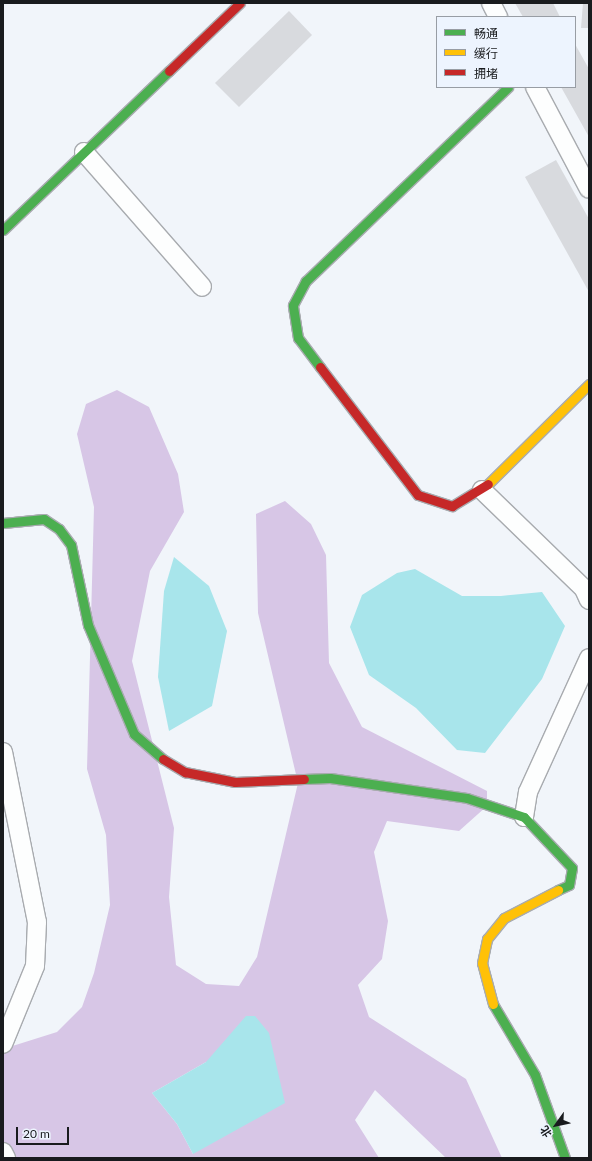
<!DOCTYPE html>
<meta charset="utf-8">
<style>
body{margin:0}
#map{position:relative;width:592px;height:1161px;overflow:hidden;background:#f1f5fa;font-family:Lato,"Noto Sans SC",sans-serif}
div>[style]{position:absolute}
.forest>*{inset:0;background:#d7c6e6}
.water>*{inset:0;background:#a8e5eb}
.building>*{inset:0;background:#d8dade}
.roads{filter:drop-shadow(1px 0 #a8abaf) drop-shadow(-1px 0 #a8abaf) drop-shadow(0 1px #a8abaf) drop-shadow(0 -1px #a8abaf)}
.street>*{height:18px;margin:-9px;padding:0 9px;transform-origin:9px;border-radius:9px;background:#fdfefe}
.fast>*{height:9px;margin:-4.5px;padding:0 4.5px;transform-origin:4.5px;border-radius:4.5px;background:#4caf50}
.slow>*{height:9px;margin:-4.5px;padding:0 4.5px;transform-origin:4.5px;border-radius:4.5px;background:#ffc107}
.jam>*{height:9px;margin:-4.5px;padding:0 4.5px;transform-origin:4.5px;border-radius:4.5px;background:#c62828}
span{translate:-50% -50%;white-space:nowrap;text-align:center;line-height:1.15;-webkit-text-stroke:3.5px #edf4fe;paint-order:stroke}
.frame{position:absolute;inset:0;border:4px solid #191b1e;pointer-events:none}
.legend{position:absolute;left:436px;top:16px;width:140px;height:72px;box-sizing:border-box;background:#edf4fe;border:1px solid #989da4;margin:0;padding:5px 7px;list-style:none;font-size:12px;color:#191b1e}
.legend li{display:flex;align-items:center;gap:8px;height:20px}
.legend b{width:20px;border:1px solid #989da4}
.north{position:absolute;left:536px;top:1105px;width:40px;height:40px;-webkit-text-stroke:3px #edf4fe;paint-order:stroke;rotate:237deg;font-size:11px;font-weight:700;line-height:16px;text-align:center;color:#191b1e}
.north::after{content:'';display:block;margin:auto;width:14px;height:18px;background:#191b1e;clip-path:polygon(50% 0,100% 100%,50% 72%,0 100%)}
.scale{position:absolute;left:16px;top:1127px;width:53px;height:18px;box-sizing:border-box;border:2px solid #191b1e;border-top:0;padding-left:5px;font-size:12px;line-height:14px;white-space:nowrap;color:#191b1e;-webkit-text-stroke:3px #edf4fe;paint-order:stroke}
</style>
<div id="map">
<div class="forest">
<div style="clip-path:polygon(evenodd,117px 390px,149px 407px,178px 474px,184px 512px,150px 571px,132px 661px,174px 828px,169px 897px,176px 965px,206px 984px,239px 986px,257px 957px,298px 783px,258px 613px,256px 514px,285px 501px,311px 524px,326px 555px,329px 663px,362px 727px,487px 791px,487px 806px,459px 831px,387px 821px,374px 852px,388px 921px,382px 959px,358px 985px,369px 1017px,466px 1079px,502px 1158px,446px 1158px,375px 1090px,355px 1120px,379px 1158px,3px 1158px,3px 1049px,57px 1032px,82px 1007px,94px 973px,110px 905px,106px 835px,87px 769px,94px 507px,77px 434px,86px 404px,117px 390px,206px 1062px,193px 1154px,177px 1124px,152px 1093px,206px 1062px)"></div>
</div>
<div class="water">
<div style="clip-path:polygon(174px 557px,209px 586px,227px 631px,212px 706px,169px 731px,158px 677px,164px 591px)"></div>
<div style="clip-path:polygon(415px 569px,462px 596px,501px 596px,542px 592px,565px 626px,542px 679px,485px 753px,457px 750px,416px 708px,369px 675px,350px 627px,362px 595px,397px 573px)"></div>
<div style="clip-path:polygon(246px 1016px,255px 1016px,269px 1033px,285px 1103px,193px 1154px,177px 1124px,152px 1093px,206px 1062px)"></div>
</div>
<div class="building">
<div style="clip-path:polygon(515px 3px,553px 3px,560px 17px,523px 17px)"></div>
<div style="clip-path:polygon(583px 3px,589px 3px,589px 28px,581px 28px)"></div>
<div style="clip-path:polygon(289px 11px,312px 35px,239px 107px,215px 83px)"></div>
<div style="clip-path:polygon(575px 44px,589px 69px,589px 137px,561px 87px,575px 87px)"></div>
<div style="clip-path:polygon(556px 160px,589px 219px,589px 292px,525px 177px)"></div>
</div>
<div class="roads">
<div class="street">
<div style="left:491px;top:3px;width:16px;rotate:63deg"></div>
<div style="left:535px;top:87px;width:115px;rotate:62.1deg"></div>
<div style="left:84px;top:152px;width:179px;rotate:48.8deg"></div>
<div style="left:482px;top:490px;width:142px;rotate:44.1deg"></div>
<div style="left:584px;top:589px;width:12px;rotate:66deg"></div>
<div style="left:3px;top:752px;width:173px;rotate:78.7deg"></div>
<div style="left:37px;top:922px;width:44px;rotate:92.6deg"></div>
<div style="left:35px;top:966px;width:84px;rotate:112.3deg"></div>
<div style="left:524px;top:817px;width:25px;rotate:-81deg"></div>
<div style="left:528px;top:792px;width:147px;rotate:-65.5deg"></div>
<div style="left:3px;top:1152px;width:7px;rotate:63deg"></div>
</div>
<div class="fast">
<div style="left:3px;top:230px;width:230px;rotate:-43.8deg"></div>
<div style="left:320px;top:367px;width:36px;rotate:-127deg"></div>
<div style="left:298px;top:338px;width:33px;rotate:-99deg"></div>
<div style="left:293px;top:305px;width:27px;rotate:-62deg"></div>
<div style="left:306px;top:281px;width:280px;rotate:-43.8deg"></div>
<div style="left:3px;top:523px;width:41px;rotate:-5.6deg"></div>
<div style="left:44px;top:519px;width:18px;rotate:34deg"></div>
<div style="left:59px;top:529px;width:20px;rotate:53deg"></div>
<div style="left:71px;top:545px;width:82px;rotate:78deg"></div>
<div style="left:88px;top:625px;width:118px;rotate:67.1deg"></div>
<div style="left:134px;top:734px;width:38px;rotate:41deg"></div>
<div style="left:304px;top:779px;width:26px;rotate:-2deg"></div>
<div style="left:330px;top:778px;width:138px;rotate:8.3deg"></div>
<div style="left:467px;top:798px;width:60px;rotate:18.4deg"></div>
<div style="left:524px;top:817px;width:70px;rotate:46.7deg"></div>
<div style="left:572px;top:868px;width:17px;rotate:100deg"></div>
<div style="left:569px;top:885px;width:12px;rotate:156deg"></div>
<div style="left:493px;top:1004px;width:82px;rotate:59.4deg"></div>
<div style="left:535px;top:1075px;width:88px;rotate:70.1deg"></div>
</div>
<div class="slow">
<div style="left:488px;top:484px;width:142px;rotate:-44.7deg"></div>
<div style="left:493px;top:1004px;width:42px;rotate:-105deg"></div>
<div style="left:482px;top:963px;width:25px;rotate:-78deg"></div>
<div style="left:487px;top:939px;width:27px;rotate:-51deg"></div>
<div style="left:504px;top:918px;width:61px;rotate:-27.4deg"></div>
</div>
<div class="jam">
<div style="left:169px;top:71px;width:98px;rotate:-43.8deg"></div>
<div style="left:320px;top:367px;width:161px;rotate:52.6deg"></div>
<div style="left:418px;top:495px;width:36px;rotate:18deg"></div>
<div style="left:452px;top:506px;width:42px;rotate:-31.4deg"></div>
<div style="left:163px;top:759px;width:26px;rotate:31deg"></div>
<div style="left:185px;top:772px;width:51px;rotate:11.3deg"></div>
<div style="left:235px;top:782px;width:69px;rotate:-2.5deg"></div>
</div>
</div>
<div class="frame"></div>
<ul class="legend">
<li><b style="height:5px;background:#4caf50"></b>畅通</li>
<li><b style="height:5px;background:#ffc107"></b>缓行</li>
<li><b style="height:5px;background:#c62828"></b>拥堵</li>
</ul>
<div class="north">北</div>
<div class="scale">20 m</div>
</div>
